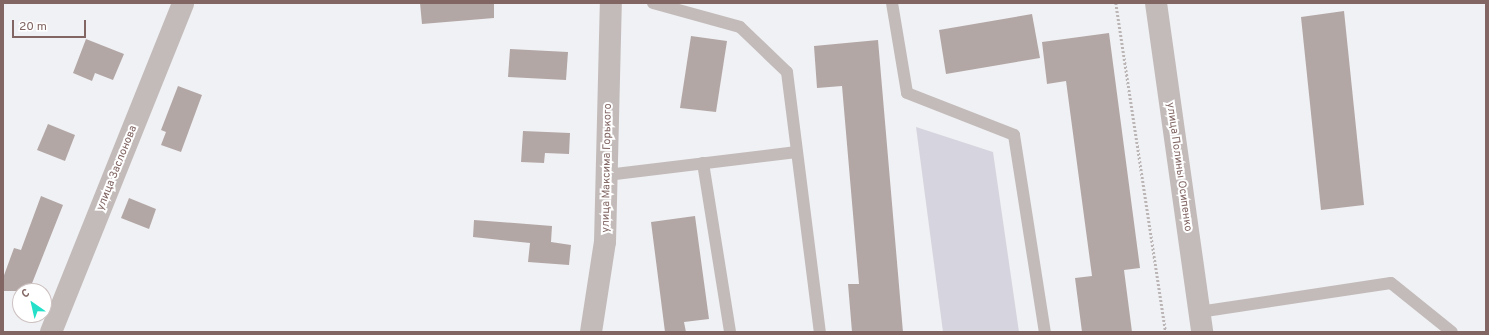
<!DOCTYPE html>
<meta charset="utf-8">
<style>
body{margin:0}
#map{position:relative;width:1489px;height:335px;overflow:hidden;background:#f0f1f4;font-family:Overpass,sans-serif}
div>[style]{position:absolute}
.green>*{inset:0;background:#d6d4de}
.building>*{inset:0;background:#b3a7a6}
.path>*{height:2.5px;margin-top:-1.25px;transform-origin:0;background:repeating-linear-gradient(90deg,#bbb5b5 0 2px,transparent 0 4px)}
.lane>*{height:12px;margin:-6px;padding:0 6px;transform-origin:6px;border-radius:6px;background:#c3bbba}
.street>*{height:22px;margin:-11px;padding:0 11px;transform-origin:11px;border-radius:11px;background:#c3bbba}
span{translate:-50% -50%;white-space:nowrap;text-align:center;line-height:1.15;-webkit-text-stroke:4px #fff;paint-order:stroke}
.street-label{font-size:11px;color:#816663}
.frame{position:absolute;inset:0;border:4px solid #816663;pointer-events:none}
.north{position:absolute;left:12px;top:283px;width:40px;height:40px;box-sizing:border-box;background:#fff;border:1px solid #cdc2c1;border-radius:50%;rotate:326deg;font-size:11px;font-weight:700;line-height:16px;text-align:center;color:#816663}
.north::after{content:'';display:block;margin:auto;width:14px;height:18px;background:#24e0c9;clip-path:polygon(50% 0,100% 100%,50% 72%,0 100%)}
.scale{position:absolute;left:12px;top:20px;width:74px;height:18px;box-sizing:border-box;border:2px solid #816663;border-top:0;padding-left:5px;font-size:12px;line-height:14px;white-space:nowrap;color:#816663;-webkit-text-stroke:3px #fff;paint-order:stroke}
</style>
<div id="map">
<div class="green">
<div style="clip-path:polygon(916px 127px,993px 152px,1019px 332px,943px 332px)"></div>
</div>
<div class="building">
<div style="clip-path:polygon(420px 3px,494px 3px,494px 18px,422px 24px)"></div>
<div style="clip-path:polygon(1344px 11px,1364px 205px,1321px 210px,1301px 17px)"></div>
<div style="clip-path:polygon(1032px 14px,1040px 58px,946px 74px,939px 30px)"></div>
<div style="clip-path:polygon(1109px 33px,1140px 268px,1124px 270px,1132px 332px,1082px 332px,1075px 278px,1092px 276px,1066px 81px,1047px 84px,1042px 42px)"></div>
<div style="clip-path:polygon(691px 36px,727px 41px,716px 112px,680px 108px)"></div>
<div style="clip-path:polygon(86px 39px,124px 54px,113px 80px,95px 73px,92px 81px,73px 73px)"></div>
<div style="clip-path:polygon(878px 40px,903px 332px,852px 332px,848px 284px,859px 284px,842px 86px,817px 88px,814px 46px)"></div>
<div style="clip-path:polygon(510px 49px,568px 52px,566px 80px,508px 77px)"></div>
<div style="clip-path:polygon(178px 86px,202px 95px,181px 152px,161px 145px,166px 132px,161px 130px)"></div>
<div style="clip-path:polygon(48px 124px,75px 135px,65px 161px,37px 150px)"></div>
<div style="clip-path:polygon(523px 131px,570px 133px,569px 154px,545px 153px,544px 163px,521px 162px)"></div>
<div style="clip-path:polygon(41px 196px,63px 205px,29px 291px,3px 291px,3px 278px,14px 248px,21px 250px)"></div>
<div style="clip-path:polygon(129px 198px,156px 209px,149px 229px,121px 218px)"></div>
<div style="clip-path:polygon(695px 216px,709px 319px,684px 322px,686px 332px,665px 332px,651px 222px)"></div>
<div style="clip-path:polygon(474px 220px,552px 226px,551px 242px,571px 245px,569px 265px,528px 262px,530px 243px,473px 237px)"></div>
</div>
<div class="path">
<div style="left:1116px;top:3px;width:333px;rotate:81.4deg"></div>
</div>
<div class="lane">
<div style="left:653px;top:3px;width:90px;rotate:15.4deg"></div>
<div style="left:740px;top:27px;width:65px;rotate:43.8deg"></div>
<div style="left:787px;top:72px;width:262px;rotate:82.8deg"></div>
<div style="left:892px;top:3px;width:91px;rotate:80.5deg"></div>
<div style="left:907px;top:93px;width:115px;rotate:21.4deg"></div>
<div style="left:1014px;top:135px;width:199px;rotate:81.1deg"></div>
<div style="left:703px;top:163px;width:171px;rotate:80.9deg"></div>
<div style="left:607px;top:175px;width:191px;rotate:-6.9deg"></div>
<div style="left:1199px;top:312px;width:194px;rotate:-8.6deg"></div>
<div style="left:1391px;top:283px;width:78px;rotate:38.8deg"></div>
</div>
<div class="street">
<div style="left:1156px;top:3px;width:332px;rotate:82deg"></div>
<div style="left:51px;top:332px;width:354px;rotate:-68.1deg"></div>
<div style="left:591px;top:332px;width:91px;rotate:-81.2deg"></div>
<div style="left:605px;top:242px;width:239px;rotate:-88.6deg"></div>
</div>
<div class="street-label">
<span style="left:1179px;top:167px;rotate:82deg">улица Полины Осипенко</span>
<span style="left:117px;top:168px;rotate:-68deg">улица Заслонова</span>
<span style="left:607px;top:168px;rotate:-89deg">улица Максима Горького</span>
</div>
<div class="frame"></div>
<div class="north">С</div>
<div class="scale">20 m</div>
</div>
